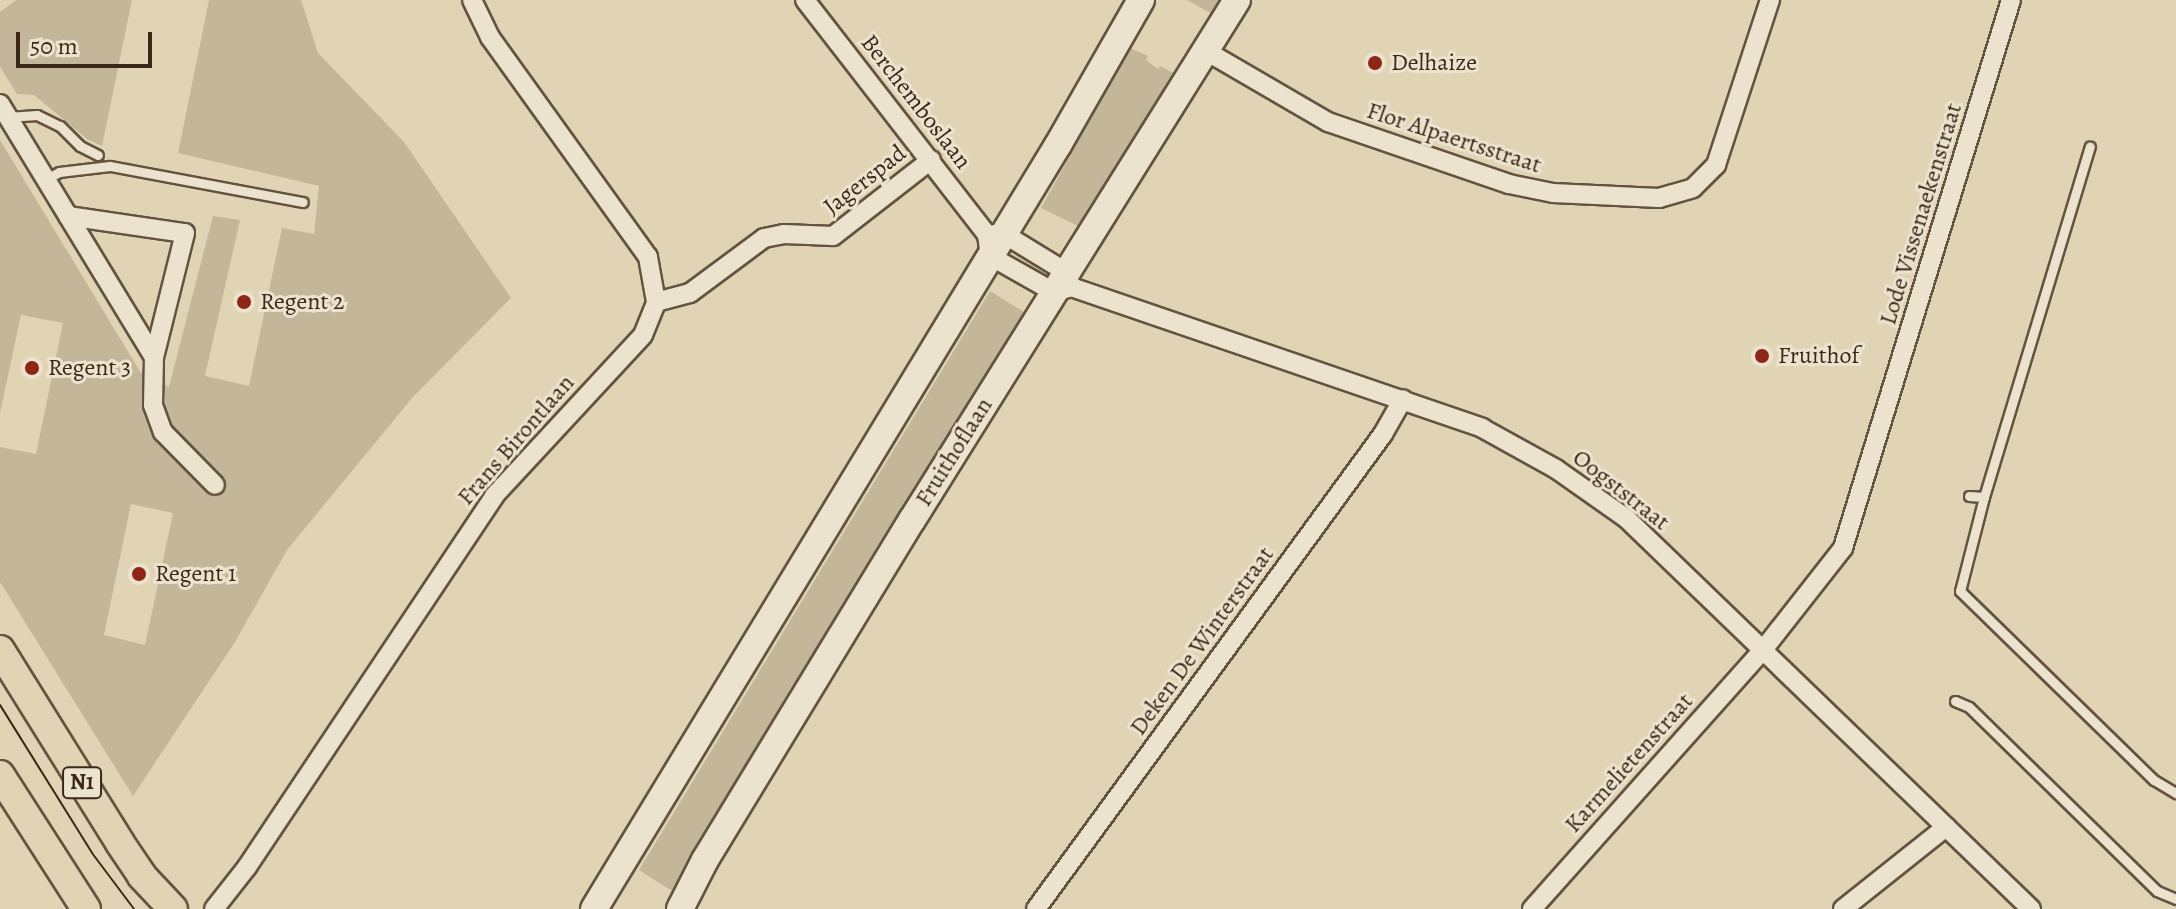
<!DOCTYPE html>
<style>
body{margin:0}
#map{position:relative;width:2176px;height:909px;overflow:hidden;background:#e0d4b4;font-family:Alegreya,serif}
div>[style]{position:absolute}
.green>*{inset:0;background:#c4b799}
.roads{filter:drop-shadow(2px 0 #64533f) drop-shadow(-2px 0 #64533f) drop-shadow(0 2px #64533f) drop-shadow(0 -2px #64533f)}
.lane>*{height:9px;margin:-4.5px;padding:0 4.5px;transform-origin:4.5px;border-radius:4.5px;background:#ebe3ce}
.street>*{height:18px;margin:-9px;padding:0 9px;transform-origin:9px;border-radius:9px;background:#ebe3ce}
.secondary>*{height:26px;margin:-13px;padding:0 13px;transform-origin:13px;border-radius:13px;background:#ebe3ce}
.primary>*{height:28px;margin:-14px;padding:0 14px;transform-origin:14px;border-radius:14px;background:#e0d4b4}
.tram>*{height:2px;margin:-1px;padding:0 1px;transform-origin:1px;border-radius:1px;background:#3b2818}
.dots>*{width:22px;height:22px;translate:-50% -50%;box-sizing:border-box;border:4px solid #ebe3ce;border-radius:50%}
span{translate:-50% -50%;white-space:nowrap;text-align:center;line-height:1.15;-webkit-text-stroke:6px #ebe3ce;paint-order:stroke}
.shield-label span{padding:2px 6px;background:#ebe3ce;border:2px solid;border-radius:6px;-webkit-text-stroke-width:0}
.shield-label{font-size:22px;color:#3b2818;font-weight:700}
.poi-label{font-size:24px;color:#3b2818}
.left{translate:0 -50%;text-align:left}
.street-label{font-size:24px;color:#3b2818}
.scale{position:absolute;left:16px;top:32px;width:136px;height:36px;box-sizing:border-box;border:4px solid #3b2818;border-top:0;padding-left:10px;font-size:24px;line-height:28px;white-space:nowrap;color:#3b2818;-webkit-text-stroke:6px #ebe3ce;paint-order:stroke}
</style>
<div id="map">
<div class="green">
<div style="clip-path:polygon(16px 0,132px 0,102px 146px,87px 139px,34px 95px,17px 94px,0 67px,0 12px)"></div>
<div style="clip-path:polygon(evenodd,209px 0,301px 0,318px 53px,404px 142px,511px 298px,412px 398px,287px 550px,235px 642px,133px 796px,0 582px,0 447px,36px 454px,63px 323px,21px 315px,0 413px,0 140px,141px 373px,169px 387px,213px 216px,240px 220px,205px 376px,249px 386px,282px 228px,314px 234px,319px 186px,178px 153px,209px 0,131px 504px,173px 513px,145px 645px,104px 635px,131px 504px)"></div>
<div style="clip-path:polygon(1187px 0,1229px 0,1221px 19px)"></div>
<div style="clip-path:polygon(1130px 48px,1148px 56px,1146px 60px,1158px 69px,1160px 66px,1183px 78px,1079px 246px,1072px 239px,1078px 226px,1041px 208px)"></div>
<div style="clip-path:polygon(990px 291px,1027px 314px,680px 896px,639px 870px)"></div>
</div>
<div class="roads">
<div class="lane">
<div style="left:7px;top:117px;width:30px;rotate:-4deg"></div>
<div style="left:37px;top:115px;width:25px;rotate:26deg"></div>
<div style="left:60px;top:126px;width:28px;rotate:45deg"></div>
<div style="left:80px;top:146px;width:20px;rotate:27deg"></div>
<div style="left:46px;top:179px;width:15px;rotate:-28deg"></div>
<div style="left:59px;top:172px;width:51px;rotate:-6.7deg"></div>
<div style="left:110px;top:166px;width:196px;rotate:10.6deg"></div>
<div style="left:1969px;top:496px;width:15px;rotate:4deg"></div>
<div style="left:1984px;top:497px;width:97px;rotate:104.3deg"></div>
<div style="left:1960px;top:591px;width:271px;rotate:44.3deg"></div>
<div style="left:2154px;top:780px;width:26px;rotate:31deg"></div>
<div style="left:1984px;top:497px;width:366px;rotate:-73.2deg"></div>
<div style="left:1955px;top:701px;width:15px;rotate:23deg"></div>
<div style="left:1969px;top:707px;width:263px;rotate:44.4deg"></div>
<div style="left:2157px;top:891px;width:21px;rotate:23deg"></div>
</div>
<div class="street">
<div style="left:805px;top:0;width:297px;rotate:52.2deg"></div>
<div style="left:987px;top:235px;width:21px;rotate:82deg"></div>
<div style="left:990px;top:256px;width:73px;rotate:29.4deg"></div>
<div style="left:1054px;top:292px;width:18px;rotate:-16deg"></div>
<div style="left:1071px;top:287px;width:435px;rotate:18.9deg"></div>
<div style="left:1482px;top:428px;width:85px;rotate:29deg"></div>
<div style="left:1556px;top:469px;width:85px;rotate:35deg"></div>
<div style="left:1626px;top:518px;width:563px;rotate:43.99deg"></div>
<div style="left:1206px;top:51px;width:141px;rotate:30.2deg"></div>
<div style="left:1328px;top:122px;width:191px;rotate:18.9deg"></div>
<div style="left:1509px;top:184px;width:45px;rotate:11.6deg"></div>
<div style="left:1553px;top:193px;width:106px;rotate:2.7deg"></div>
<div style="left:1659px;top:198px;width:35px;rotate:-16deg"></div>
<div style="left:1693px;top:188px;width:33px;rotate:-45deg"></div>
<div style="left:1716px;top:165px;width:174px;rotate:-71.9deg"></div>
<div style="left:0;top:104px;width:296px;rotate:58.7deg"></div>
<div style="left:68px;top:216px;width:118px;rotate:8.3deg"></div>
<div style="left:185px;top:233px;width:128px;rotate:104deg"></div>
<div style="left:154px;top:357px;width:48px;rotate:91.2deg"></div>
<div style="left:153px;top:405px;width:29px;rotate:70deg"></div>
<div style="left:163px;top:432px;width:74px;rotate:45.5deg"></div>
<div style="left:994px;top:234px;width:10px"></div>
<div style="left:1004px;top:234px;width:73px;rotate:31.5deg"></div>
<div style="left:1066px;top:272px;width:12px;rotate:70deg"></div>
<div style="left:656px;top:302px;width:35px;rotate:-15deg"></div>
<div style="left:690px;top:293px;width:92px;rotate:-36.6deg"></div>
<div style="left:764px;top:238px;width:20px;rotate:-11deg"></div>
<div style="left:784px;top:234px;width:49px;rotate:2.3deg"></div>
<div style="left:833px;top:236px;width:124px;rotate:-37.8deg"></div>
<div style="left:214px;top:909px;width:53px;rotate:-51.8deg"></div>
<div style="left:247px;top:867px;width:446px;rotate:-56.3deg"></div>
<div style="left:494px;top:496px;width:219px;rotate:-47.2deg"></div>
<div style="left:643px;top:335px;width:35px;rotate:-68deg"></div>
<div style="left:656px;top:302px;width:46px;rotate:-100.1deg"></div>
<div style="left:648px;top:257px;width:271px;rotate:-125.7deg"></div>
<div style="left:490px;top:37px;width:41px;rotate:-115.9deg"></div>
<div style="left:1036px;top:909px;width:588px;rotate:-53.85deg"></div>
<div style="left:1383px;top:434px;width:40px;rotate:-60.3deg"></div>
<div style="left:1532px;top:909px;width:347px;rotate:-48.3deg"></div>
<div style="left:1763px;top:650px;width:130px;rotate:-51.9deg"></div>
<div style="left:1843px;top:548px;width:573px;rotate:-72.96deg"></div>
<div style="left:1843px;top:909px;width:132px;rotate:-38.5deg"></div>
</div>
<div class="secondary">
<div style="left:594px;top:909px;width:894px;rotate:-58.73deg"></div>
<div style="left:1058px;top:145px;width:167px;rotate:-60.2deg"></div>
<div style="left:680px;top:909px;width:55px;rotate:-63deg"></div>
<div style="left:705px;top:860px;width:398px;rotate:-58.7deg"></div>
<div style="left:912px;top:520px;width:613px;rotate:-57.99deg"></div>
</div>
<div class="primary">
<div style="left:0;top:650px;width:227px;rotate:58.1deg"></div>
<div style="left:120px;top:843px;width:40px;rotate:56deg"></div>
<div style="left:142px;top:876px;width:45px;rotate:46.8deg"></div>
<div style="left:0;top:775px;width:159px;rotate:57.3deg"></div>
</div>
</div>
<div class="tram">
<div style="left:0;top:705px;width:174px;rotate:58.1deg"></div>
<div style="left:92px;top:853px;width:70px;rotate:53.1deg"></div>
</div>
<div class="dots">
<div style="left:1375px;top:63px;background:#8f2418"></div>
<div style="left:244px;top:302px;background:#8f2418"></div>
<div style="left:1762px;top:356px;background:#8f2418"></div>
<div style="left:32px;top:368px;background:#8f2418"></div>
<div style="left:139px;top:574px;background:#8f2418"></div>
</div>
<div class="shield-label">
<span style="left:82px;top:783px">N1</span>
</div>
<div class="poi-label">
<span class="left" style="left:1391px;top:63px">Delhaize</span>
<span class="left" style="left:260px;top:302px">Regent 2</span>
<span class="left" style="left:1778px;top:356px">Fruithof</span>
<span class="left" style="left:48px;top:368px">Regent 3</span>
<span class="left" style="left:155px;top:574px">Regent 1</span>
</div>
<div class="street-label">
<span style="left:916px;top:102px;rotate:52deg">Berchemboslaan</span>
<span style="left:1454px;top:138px;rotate:18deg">Flor Alpaertsstraat</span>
<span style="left:865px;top:180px;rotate:-38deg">Jagerspad</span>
<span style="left:1921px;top:214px;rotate:-73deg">Lode Vissenaekenstraat</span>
<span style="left:516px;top:440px;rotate:-49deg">Frans Birontlaan</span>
<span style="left:954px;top:452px;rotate:-58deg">Fruithoflaan</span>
<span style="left:1621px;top:490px;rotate:38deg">Oogststraat</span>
<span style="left:1202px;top:641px;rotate:-54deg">Deken De Winterstraat</span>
<span style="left:1629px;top:763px;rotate:-48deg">Karmelietenstraat</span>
</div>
<div class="scale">50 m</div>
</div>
